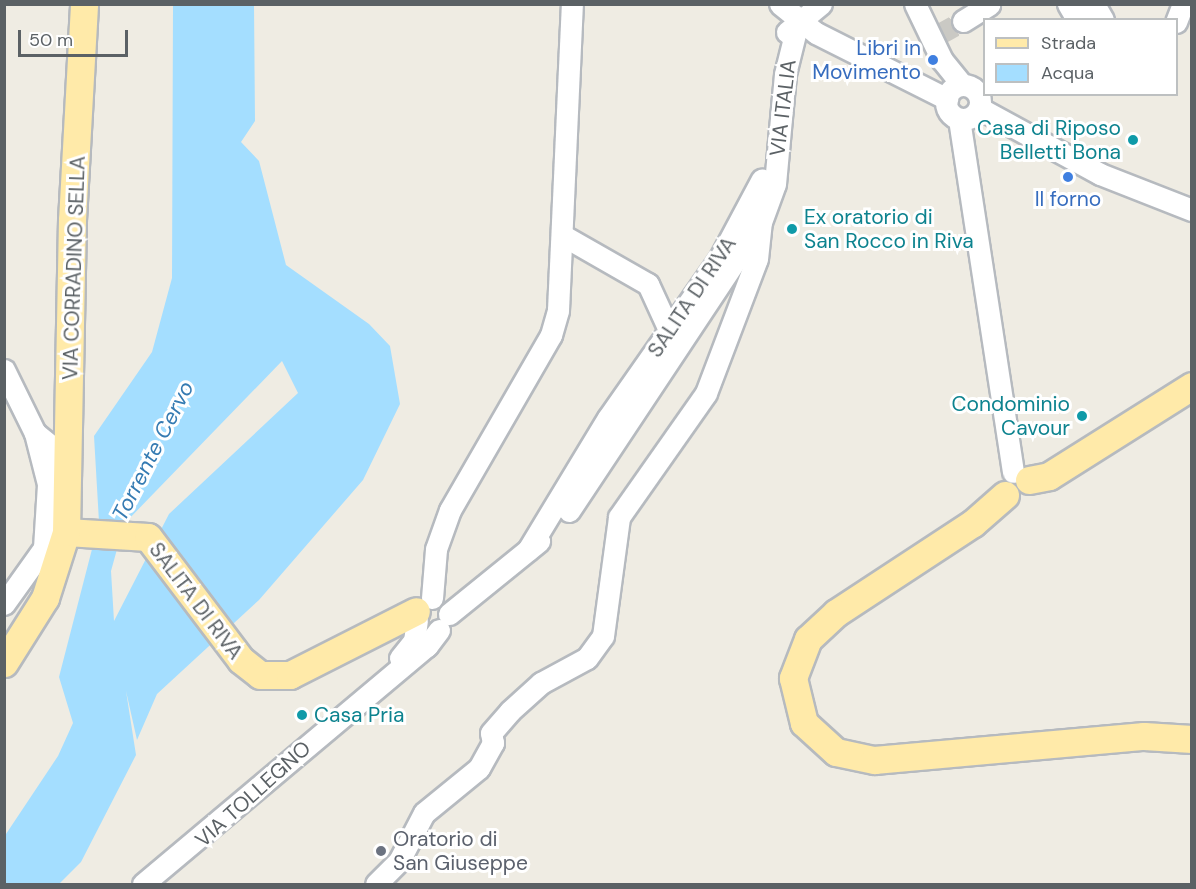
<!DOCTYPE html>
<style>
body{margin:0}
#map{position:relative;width:1196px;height:889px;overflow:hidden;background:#efece3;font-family:"DM Sans",sans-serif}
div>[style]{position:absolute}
.water>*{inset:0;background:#a4deff}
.minor-tunnel>*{height:21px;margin-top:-10.5px;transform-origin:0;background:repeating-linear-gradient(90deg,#cac9c4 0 21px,transparent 0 31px)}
.roads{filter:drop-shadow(2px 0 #b6babf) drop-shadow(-2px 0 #b6babf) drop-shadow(0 2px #b6babf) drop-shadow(0 -2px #b6babf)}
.minor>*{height:21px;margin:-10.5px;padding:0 10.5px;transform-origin:10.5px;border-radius:10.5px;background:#fff}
.minor>.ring{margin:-10.5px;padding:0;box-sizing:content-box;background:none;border:21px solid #fff;border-radius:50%}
.major>*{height:27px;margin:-13.5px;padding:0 13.5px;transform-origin:13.5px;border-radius:13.5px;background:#ffeaa9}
.dots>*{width:16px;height:16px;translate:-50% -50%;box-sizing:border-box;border:3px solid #fff;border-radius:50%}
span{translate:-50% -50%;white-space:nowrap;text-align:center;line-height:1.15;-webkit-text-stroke:6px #fff;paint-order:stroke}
.shop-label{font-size:21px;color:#366cbe}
.right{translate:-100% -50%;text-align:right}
.street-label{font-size:21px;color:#5b6165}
.culture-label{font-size:21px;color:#0d838f}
.left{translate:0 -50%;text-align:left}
.worship-label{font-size:21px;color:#5b616d}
.water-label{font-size:22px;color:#357bb2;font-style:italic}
.frame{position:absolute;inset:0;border:6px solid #5b6165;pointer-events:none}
.legend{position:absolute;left:983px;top:18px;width:195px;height:78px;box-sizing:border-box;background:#fff;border:2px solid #bdc0c1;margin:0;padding:8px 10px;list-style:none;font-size:18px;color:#5b6165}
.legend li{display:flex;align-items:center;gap:12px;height:30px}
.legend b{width:30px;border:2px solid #bdc0c1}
.scale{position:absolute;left:18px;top:30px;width:110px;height:27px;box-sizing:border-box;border:3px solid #5b6165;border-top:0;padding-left:8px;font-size:18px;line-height:21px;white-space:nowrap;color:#5b6165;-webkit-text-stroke:4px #fff;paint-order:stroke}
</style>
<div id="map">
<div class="water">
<div style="clip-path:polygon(evenodd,173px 5px,254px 5px,255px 121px,241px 142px,259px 161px,286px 265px,369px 324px,390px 346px,400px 404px,363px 480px,259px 600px,157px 694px,137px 740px,126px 691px,136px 755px,81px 862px,59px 884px,5px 884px,4px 837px,58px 756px,73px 723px,59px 677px,99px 522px,94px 436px,152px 352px,172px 278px,173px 5px,282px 361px,298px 393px,169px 514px,114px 621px,111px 571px,124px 524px,282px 361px)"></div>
</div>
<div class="minor-tunnel">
<div style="left:936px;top:36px;width:31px;rotate:-29deg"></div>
</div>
<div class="roads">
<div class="minor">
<div style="left:780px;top:4px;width:46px;rotate:38.9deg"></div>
<div style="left:816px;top:33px;width:147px;rotate:26.7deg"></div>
<div style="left:915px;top:4px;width:62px;rotate:64.3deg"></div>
<div style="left:942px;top:60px;width:32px;rotate:51deg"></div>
<div style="left:1068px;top:4px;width:14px;rotate:60deg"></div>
<div style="left:1075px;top:16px;width:22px;rotate:-27deg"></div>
<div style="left:1095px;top:6px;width:16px;rotate:60deg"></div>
<div style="left:963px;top:21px;width:31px;rotate:-32deg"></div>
<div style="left:1176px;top:22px;width:19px;rotate:-69deg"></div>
<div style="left:787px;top:32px;width:44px;rotate:-39.5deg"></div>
<div class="ring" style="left:946px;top:85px;width:13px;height:13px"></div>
<div style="left:979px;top:108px;width:138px;rotate:28.6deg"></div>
<div style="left:1100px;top:174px;width:99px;rotate:21.4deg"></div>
<div style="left:959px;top:119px;width:357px;rotate:81.3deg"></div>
<div style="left:562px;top:235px;width:99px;rotate:29.7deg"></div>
<div style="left:648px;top:284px;width:53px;rotate:65.4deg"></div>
<div style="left:4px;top:370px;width:70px;rotate:63.8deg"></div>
<div style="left:569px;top:511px;width:343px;rotate:-56.4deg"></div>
<div style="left:528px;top:550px;width:154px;rotate:-58.8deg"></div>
<div style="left:608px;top:418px;width:195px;rotate:-55deg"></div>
<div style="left:720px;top:258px;width:89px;rotate:-62deg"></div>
<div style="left:432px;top:598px;width:49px;rotate:-85.3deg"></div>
<div style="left:436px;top:549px;width:41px;rotate:-70.3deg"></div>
<div style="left:450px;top:510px;width:202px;rotate:-60deg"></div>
<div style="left:551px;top:335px;width:26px;rotate:-74deg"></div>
<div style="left:558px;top:310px;width:306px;rotate:-87.4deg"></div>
<div style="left:4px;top:604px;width:69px;rotate:-54.5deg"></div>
<div style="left:44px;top:548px;width:64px;rotate:-86.4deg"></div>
<div style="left:48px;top:484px;width:53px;rotate:-104.3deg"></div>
<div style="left:35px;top:433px;width:21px;rotate:39deg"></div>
<div style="left:51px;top:446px;width:37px;rotate:74deg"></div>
<div style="left:449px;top:614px;width:116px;rotate:-39deg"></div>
<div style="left:400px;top:658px;width:22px;rotate:-51deg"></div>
<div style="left:414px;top:641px;width:21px;rotate:-82deg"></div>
<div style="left:143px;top:884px;width:371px;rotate:-40deg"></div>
<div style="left:427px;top:646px;width:20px;rotate:-53deg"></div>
<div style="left:376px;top:884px;width:33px;rotate:-45deg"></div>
<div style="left:399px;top:861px;width:54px;rotate:-62.5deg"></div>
<div style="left:424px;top:813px;width:71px;rotate:-39.3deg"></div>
<div style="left:479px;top:768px;width:29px;rotate:-61deg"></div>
<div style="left:493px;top:743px;width:10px;rotate:-101deg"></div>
<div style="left:491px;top:733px;width:29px;rotate:-49deg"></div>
<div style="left:510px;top:711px;width:42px;rotate:-42.1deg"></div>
<div style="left:541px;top:683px;width:52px;rotate:-28.5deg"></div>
<div style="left:587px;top:658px;width:27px;rotate:-54deg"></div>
<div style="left:603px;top:636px;width:120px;rotate:-82.3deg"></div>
<div style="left:619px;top:517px;width:151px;rotate:-54.9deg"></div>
<div style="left:706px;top:393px;width:143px;rotate:-69.2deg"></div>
<div style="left:757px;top:259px;width:37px;rotate:-84deg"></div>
<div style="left:761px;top:222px;width:40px;rotate:-69.8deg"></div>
<div style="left:775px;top:184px;width:110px;rotate:-84.8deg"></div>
<div style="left:785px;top:74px;width:54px;rotate:-76deg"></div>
</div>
<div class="major">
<div style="left:1029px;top:480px;width:20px;rotate:-11deg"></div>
<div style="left:1049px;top:476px;width:169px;rotate:-32.2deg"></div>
<div style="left:1005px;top:495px;width:43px;rotate:138.8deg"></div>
<div style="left:973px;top:523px;width:164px;rotate:146.7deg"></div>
<div style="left:836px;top:613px;width:38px;rotate:137deg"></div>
<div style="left:808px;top:639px;width:42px;rotate:111deg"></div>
<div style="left:793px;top:678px;width:46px;rotate:76.3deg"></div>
<div style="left:804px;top:723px;width:43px;rotate:42.2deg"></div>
<div style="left:836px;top:752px;width:39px;rotate:12deg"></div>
<div style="left:874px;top:760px;width:271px;rotate:-5.1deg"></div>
<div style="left:1144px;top:736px;width:48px;rotate:3.6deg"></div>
<div style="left:66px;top:532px;width:82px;rotate:3.5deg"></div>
<div style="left:148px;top:537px;width:154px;rotate:52.9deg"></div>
<div style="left:241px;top:660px;width:24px;rotate:38deg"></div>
<div style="left:260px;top:675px;width:30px"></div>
<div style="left:290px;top:675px;width:141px;rotate:-26.9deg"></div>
<div style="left:4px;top:663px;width:77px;rotate:-57.8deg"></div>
<div style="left:45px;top:598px;width:69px;rotate:-72.3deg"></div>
<div style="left:66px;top:532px;width:312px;rotate:-88.9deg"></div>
<div style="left:72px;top:220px;width:216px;rotate:-86.8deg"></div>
</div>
</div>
<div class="dots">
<div style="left:933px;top:60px;background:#3f7fe0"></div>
<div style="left:1133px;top:140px;background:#0f9aa8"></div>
<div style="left:1068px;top:177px;background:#3f7fe0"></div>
<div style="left:792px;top:229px;background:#0f9aa8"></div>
<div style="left:1082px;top:416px;background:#0f9aa8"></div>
<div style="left:302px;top:715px;background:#0f9aa8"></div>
<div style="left:381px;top:851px;background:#6b7280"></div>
</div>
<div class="shop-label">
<span class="right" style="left:921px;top:60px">Libri in<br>Movimento</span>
<span style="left:1068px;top:199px">Il forno</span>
</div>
<div class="street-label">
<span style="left:783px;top:108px;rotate:-83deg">VIA ITALIA</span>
<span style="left:74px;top:268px;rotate:-88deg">VIA CORRADINO SELLA</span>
<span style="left:692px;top:297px;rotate:-56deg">SALITA DI RIVA</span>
<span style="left:196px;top:601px;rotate:53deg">SALITA DI RIVA</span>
<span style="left:253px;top:794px;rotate:-42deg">VIA TOLLEGNO</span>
</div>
<div class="culture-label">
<span class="right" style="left:1121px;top:140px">Casa di Riposo<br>Belletti Bona</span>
<span class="left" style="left:804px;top:229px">Ex oratorio di<br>San Rocco in Riva</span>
<span class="right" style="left:1070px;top:416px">Condominio<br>Cavour</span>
<span class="left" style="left:314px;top:715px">Casa Pria</span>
</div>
<div class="worship-label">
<span class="left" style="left:393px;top:851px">Oratorio di<br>San Giuseppe</span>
</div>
<div class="water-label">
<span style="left:153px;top:451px;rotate:-63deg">Torrente Cervo</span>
</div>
<div class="frame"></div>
<ul class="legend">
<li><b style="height:8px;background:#ffeaa9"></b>Strada</li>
<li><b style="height:16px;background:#a4deff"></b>Acqua</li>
</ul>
<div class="scale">50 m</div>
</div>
